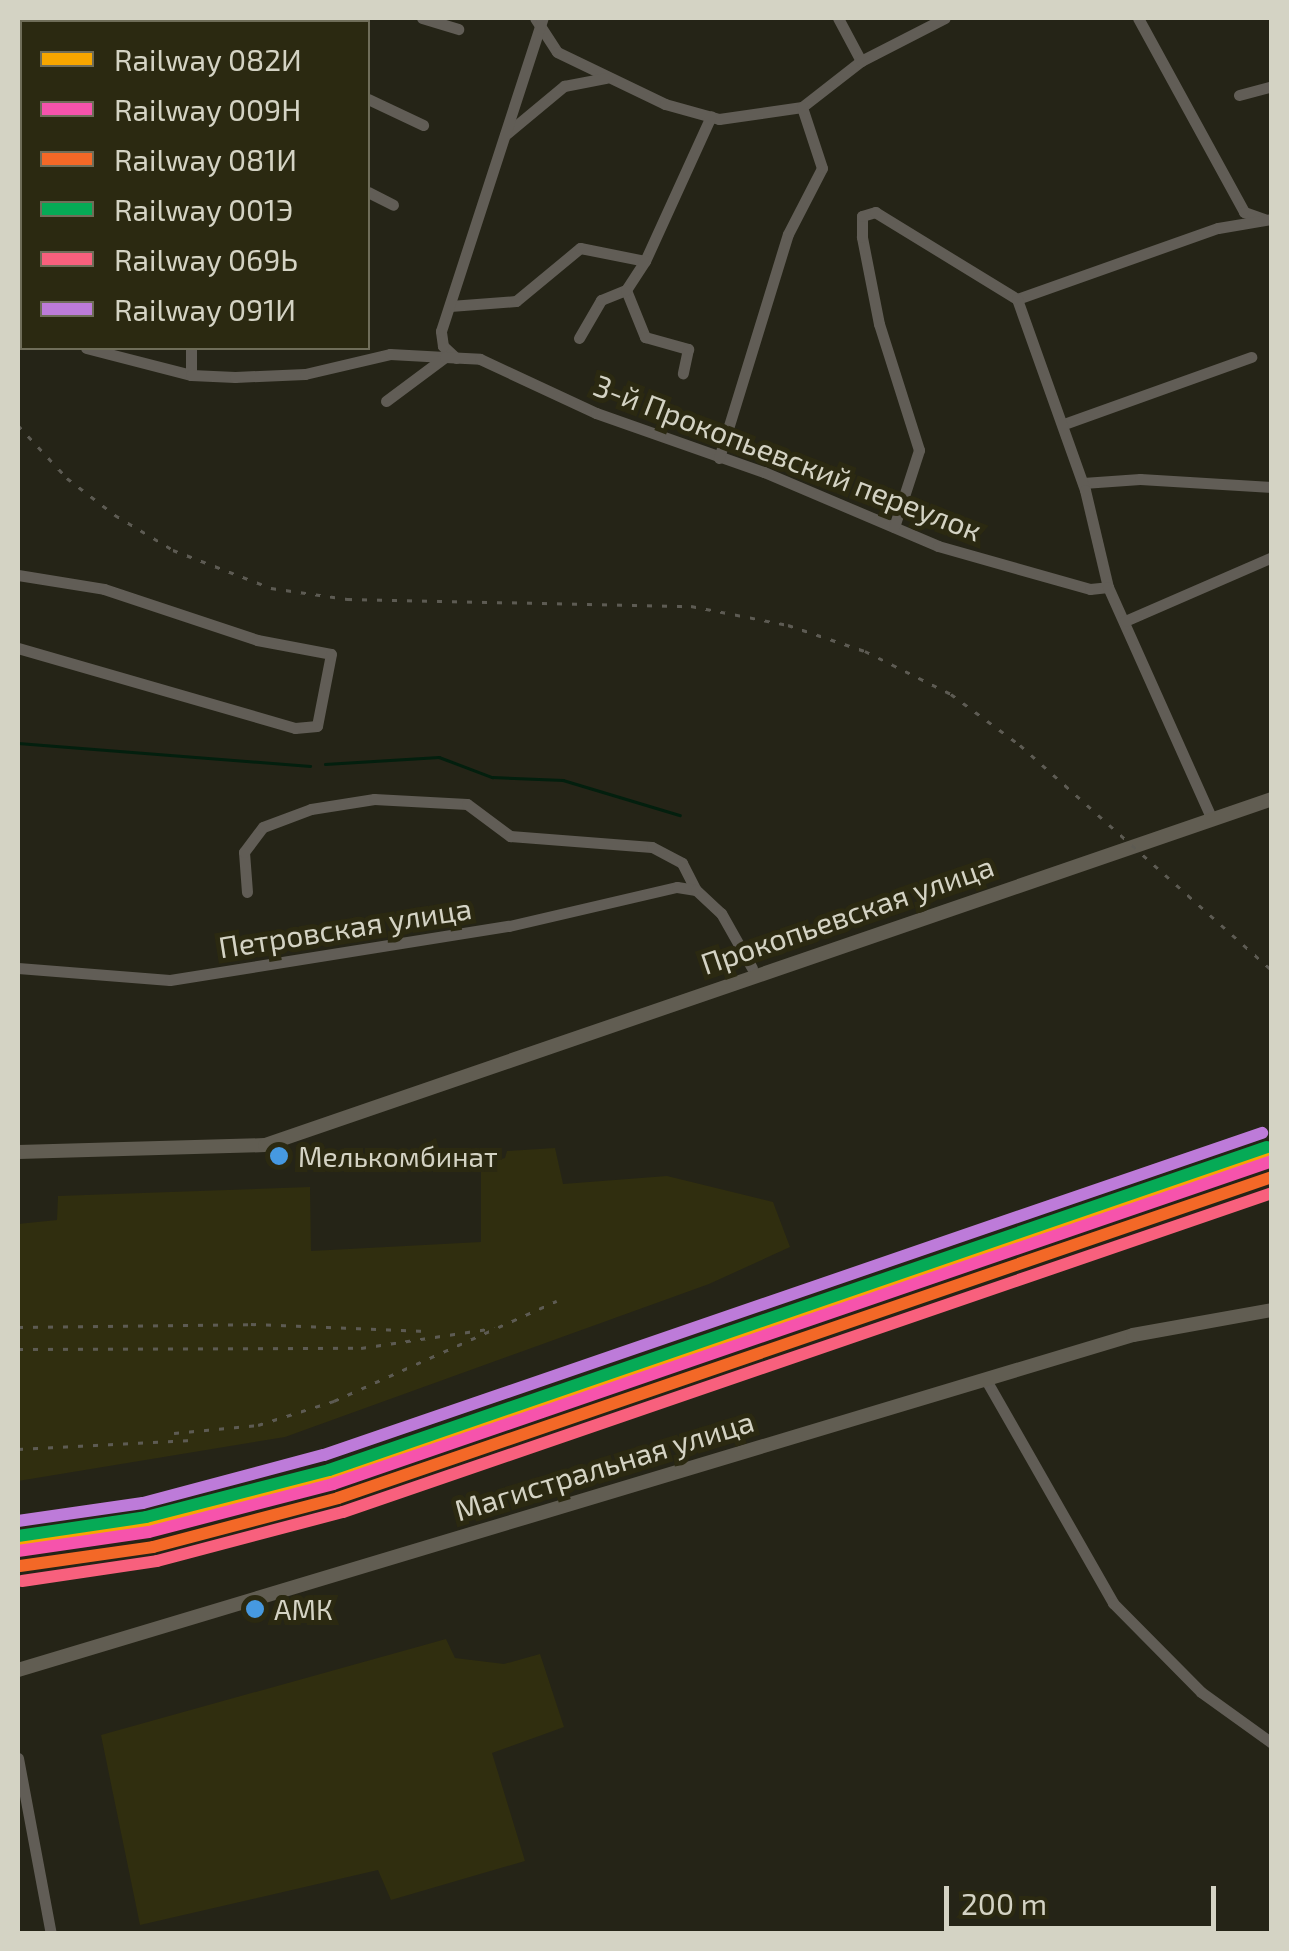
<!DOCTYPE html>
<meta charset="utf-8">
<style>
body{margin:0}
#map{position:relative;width:1289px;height:1951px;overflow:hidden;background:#252417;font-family:"Exo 2",sans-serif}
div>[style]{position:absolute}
.built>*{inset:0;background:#302e0f}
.stream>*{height:2.5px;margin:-1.25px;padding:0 1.25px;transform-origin:1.25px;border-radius:1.25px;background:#031f0e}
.minor>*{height:11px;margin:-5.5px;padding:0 5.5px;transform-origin:5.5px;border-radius:5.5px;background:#615d56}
.major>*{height:14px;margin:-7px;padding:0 7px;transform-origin:7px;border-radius:7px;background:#615d52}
.rail>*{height:2.5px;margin-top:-1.25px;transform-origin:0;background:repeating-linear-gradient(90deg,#5d5b53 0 5px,transparent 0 15px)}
.rail-1>*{height:12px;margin:-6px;padding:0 6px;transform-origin:6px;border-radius:6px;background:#f7a600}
.rail-2>*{height:12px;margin:-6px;padding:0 6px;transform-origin:6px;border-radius:6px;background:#f653ac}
.rail-3>*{height:12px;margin:-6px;padding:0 6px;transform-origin:6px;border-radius:6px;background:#f36827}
.rail-4>*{height:12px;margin:-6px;padding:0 6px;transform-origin:6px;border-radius:6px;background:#06aa56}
.rail-5>*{height:12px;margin:-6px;padding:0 6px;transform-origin:6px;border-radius:6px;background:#f8607d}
.rail-6>*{height:12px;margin:-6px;padding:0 6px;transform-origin:6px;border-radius:6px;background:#bd7bd9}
.dots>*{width:28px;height:28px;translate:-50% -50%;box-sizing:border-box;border:5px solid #2b2911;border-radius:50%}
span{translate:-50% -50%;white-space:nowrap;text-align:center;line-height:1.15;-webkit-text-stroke:10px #2b2911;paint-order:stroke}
.bus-label{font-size:28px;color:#d4d3c4}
.left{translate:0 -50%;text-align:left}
.street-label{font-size:30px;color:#d4d3c4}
.frame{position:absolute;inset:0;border:20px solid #d4d3c4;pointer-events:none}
.legend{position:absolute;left:20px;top:20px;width:350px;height:330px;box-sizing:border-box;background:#2b2911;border:2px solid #6f6d59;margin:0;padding:12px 18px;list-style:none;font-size:30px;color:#d4d3c4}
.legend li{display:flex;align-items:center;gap:20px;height:50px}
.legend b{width:50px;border:2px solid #6f6d59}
.scale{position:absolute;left:944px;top:1886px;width:272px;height:45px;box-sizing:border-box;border:5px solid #d4d3c4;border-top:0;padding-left:12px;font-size:30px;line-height:35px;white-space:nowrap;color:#d4d3c4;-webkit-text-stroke:8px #2b2911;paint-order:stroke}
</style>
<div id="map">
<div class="built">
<div style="clip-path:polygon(555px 1148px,563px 1184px,667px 1176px,773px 1202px,790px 1247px,709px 1284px,285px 1437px,18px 1481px,18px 1224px,57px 1220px,58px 1196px,310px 1187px,311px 1251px,481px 1242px,481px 1165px,505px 1158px,507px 1151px)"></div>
<div style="clip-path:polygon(446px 1639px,455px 1658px,504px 1664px,540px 1654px,564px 1727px,492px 1753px,525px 1861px,391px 1900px,378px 1870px,140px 1925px,101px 1735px)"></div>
</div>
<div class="stream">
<div style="left:18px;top:743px;width:293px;rotate:4.5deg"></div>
<div style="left:325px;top:764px;width:114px;rotate:-3.5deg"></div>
<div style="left:439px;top:757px;width:57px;rotate:20.7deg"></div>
<div style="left:492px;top:777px;width:71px;rotate:2.4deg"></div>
<div style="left:563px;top:780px;width:122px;rotate:16.7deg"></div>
</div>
<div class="minor">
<div style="left:171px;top:18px;width:14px;rotate:17deg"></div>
<div style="left:422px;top:18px;width:38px;rotate:17deg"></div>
<div style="left:535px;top:18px;width:40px;rotate:57.1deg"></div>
<div style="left:557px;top:52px;width:120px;rotate:25.7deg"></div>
<div style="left:665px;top:104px;width:56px;rotate:15.5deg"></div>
<div style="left:719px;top:119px;width:84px;rotate:-8.2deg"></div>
<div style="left:838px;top:18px;width:49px;rotate:61.9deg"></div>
<div style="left:1138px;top:18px;width:221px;rotate:61.3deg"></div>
<div style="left:1244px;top:212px;width:21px;rotate:19deg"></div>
<div style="left:327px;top:22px;width:4px;rotate:-76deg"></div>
<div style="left:1239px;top:95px;width:34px;rotate:-15deg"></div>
<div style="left:368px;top:99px;width:61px;rotate:25.3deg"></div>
<div style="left:802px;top:107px;width:75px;rotate:-37.9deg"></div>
<div style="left:861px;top:61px;width:94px;rotate:-27.1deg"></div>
<div style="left:505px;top:135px;width:77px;rotate:-39.7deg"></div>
<div style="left:564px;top:86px;width:43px;rotate:-10.8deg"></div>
<div style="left:368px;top:192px;width:28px;rotate:27deg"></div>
<div style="left:18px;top:245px;width:4px"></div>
<div style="left:626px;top:290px;width:51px;rotate:68deg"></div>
<div style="left:645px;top:337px;width:45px;rotate:15.6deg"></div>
<div style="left:688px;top:349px;width:25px;rotate:102deg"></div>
<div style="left:1017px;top:299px;width:213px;rotate:-19.5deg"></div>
<div style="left:1218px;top:228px;width:55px;rotate:-9.5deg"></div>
<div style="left:18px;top:306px;width:6px;rotate:45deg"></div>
<div style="left:450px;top:306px;width:66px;rotate:-4.3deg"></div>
<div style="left:516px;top:301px;width:83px;rotate:-39.6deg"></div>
<div style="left:580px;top:248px;width:66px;rotate:11.3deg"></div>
<div style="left:645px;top:261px;width:159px;rotate:-65.5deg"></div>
<div style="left:579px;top:338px;width:44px;rotate:-59.9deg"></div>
<div style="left:601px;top:300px;width:27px;rotate:-22deg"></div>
<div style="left:626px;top:290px;width:35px;rotate:-57deg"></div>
<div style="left:86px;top:348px;width:108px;rotate:14.4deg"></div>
<div style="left:191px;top:348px;width:27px;rotate:90deg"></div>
<div style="left:191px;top:375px;width:44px;rotate:2.6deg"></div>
<div style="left:235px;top:377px;width:70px;rotate:-2.5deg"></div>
<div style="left:305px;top:374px;width:87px;rotate:-13.2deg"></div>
<div style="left:390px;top:354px;width:55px;rotate:3.1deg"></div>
<div style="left:456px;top:358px;width:18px;rotate:-137deg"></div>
<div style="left:443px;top:346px;width:15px;rotate:-98deg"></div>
<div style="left:441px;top:331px;width:329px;rotate:-72deg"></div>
<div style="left:386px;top:401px;width:74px;rotate:-36.7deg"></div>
<div style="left:445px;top:357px;width:35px;rotate:3deg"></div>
<div style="left:480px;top:359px;width:128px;rotate:25deg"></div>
<div style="left:596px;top:413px;width:178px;rotate:19.4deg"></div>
<div style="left:764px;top:472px;width:189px;rotate:23deg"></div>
<div style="left:938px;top:546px;width:158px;rotate:15.8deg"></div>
<div style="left:1090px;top:589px;width:18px;rotate:-6deg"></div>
<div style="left:1064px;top:424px;width:199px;rotate:-19.7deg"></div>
<div style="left:719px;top:458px;width:234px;rotate:-72.9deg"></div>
<div style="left:788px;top:234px;width:74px;rotate:-62.7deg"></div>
<div style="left:822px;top:168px;width:64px;rotate:-108.2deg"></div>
<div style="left:1083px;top:483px;width:57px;rotate:-4deg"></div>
<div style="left:1140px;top:479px;width:132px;rotate:3.5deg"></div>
<div style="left:894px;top:527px;width:81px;rotate:-72deg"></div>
<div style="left:919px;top:450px;width:132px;rotate:-107.6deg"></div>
<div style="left:879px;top:324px;width:89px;rotate:-101.1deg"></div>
<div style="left:862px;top:237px;width:21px;rotate:-90deg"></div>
<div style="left:862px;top:216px;width:14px;rotate:-17deg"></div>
<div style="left:875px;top:212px;width:167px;rotate:31.5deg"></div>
<div style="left:1017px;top:299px;width:203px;rotate:70.4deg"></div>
<div style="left:1085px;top:490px;width:100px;rotate:76.7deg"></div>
<div style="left:1108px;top:587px;width:254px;rotate:65.9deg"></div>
<div style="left:18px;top:575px;width:87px;rotate:9.2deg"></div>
<div style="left:104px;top:589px;width:161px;rotate:18.4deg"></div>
<div style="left:257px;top:640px;width:75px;rotate:10.7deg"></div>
<div style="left:331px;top:654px;width:73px;rotate:101deg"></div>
<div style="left:317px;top:726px;width:22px;rotate:175deg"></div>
<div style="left:295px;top:728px;width:288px;rotate:-163.9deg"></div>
<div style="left:1125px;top:621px;width:160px;rotate:-23.5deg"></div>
<div style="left:247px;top:892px;width:40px;rotate:-94.3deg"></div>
<div style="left:244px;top:852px;width:31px;rotate:-53deg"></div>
<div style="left:263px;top:827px;width:51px;rotate:-20.6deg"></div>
<div style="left:311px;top:809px;width:64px;rotate:-9deg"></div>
<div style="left:374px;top:799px;width:93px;rotate:3.1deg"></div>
<div style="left:467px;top:804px;width:54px;rotate:36.7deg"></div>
<div style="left:510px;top:836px;width:142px;rotate:4.4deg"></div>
<div style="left:652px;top:847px;width:34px;rotate:28deg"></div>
<div style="left:682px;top:863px;width:30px;rotate:63deg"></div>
<div style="left:18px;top:968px;width:152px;rotate:4.5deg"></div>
<div style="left:170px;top:980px;width:343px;rotate:-9.1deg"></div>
<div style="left:509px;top:926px;width:172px;rotate:-13.1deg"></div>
<div style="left:677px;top:887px;width:19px;rotate:9deg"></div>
<div style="left:696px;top:890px;width:34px;rotate:43deg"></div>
<div style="left:721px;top:913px;width:63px;rotate:60.6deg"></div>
<div style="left:986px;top:1380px;width:257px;rotate:60.3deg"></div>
<div style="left:1113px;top:1603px;width:125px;rotate:45.3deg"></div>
<div style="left:1201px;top:1692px;width:87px;rotate:35.7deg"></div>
<div style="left:18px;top:1758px;width:179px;rotate:79.4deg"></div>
</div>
<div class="major">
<div style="left:18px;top:1152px;width:247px;rotate:-1.6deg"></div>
<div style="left:265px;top:1145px;width:1065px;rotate:-18.96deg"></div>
<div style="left:18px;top:1670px;width:1164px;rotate:-16.72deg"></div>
<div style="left:1133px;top:1335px;width:141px;rotate:-10.2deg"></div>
</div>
<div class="rail">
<div style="left:18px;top:425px;width:72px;rotate:47.2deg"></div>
<div style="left:67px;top:478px;width:61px;rotate:37.6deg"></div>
<div style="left:115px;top:515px;width:68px;rotate:31.1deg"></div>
<div style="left:173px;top:550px;width:105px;rotate:21.2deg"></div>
<div style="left:271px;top:588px;width:77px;rotate:8.2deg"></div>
<div style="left:347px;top:599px;width:344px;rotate:1.2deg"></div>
<div style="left:691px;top:606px;width:99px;rotate:11.1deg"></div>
<div style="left:788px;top:625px;width:81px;rotate:18.7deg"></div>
<div style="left:865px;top:651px;width:96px;rotate:26.6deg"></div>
<div style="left:951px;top:694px;width:86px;rotate:36.5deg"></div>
<div style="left:1020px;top:745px;width:338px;rotate:41.8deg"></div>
<div style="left:18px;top:1327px;width:233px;rotate:-0.7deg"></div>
<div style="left:251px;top:1324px;width:175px;rotate:2.3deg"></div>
<div style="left:18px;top:1349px;width:343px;rotate:-0.2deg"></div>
<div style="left:361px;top:1348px;width:135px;rotate:-8.5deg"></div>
<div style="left:174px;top:1433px;width:84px;rotate:-5.4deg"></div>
<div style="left:258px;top:1425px;width:80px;rotate:-17.5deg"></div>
<div style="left:334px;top:1401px;width:244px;rotate:-24.2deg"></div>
<div style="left:18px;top:1449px;width:174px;rotate:-3deg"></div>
</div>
<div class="rail-1">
<div style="left:18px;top:1543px;width:130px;rotate:-8.4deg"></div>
<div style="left:147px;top:1524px;width:189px;rotate:-14.4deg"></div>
<div style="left:330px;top:1477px;width:996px;rotate:-18.98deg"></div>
</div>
<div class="rail-2">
<div style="left:18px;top:1551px;width:132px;rotate:-8.3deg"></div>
<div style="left:149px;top:1532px;width:190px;rotate:-14.6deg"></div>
<div style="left:333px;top:1484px;width:993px;rotate:-18.98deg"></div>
</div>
<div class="rail-3">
<div style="left:20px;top:1566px;width:134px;rotate:-8.1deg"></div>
<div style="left:153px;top:1547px;width:191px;rotate:-14.8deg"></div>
<div style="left:338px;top:1498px;width:988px;rotate:-18.97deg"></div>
</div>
<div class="rail-4">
<div style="left:18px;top:1536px;width:129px;rotate:-8.4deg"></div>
<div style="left:146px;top:1517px;width:189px;rotate:-14.4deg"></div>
<div style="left:329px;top:1470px;width:992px;rotate:-19deg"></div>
</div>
<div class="rail-5">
<div style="left:22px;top:1581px;width:136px;rotate:-8.4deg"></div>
<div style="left:157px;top:1561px;width:192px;rotate:-14.8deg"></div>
<div style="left:343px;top:1512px;width:982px;rotate:-18.95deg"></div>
</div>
<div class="rail-6">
<div style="left:18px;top:1521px;width:126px;rotate:-8.2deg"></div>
<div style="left:143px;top:1503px;width:187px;rotate:-14.9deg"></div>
<div style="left:324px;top:1455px;width:992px;rotate:-18.95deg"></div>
</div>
<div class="dots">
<div style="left:279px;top:1156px;background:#4699e1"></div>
<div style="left:255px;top:1609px;background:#4699e1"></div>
</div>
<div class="bus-label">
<span class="left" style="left:298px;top:1156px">Мелькомбинат</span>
<span class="left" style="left:274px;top:1609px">АМК</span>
</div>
<div class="street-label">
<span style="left:788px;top:457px;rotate:21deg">3-й Прокопьевский переулок</span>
<span style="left:847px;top:914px;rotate:-19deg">Прокопьевская улица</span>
<span style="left:345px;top:927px;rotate:-9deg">Петровская улица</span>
<span style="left:604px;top:1465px;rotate:-17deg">Магистральная улица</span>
</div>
<div class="frame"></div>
<ul class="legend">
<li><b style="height:12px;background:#f7a600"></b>Railway 082И</li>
<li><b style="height:12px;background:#f653ac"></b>Railway 009Н</li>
<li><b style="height:12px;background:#f36827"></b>Railway 081И</li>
<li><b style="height:12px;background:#06aa56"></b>Railway 001Э</li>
<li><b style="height:12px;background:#f8607d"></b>Railway 069Ь</li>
<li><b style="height:12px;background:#bd7bd9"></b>Railway 091И</li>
</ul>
<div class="scale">200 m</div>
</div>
